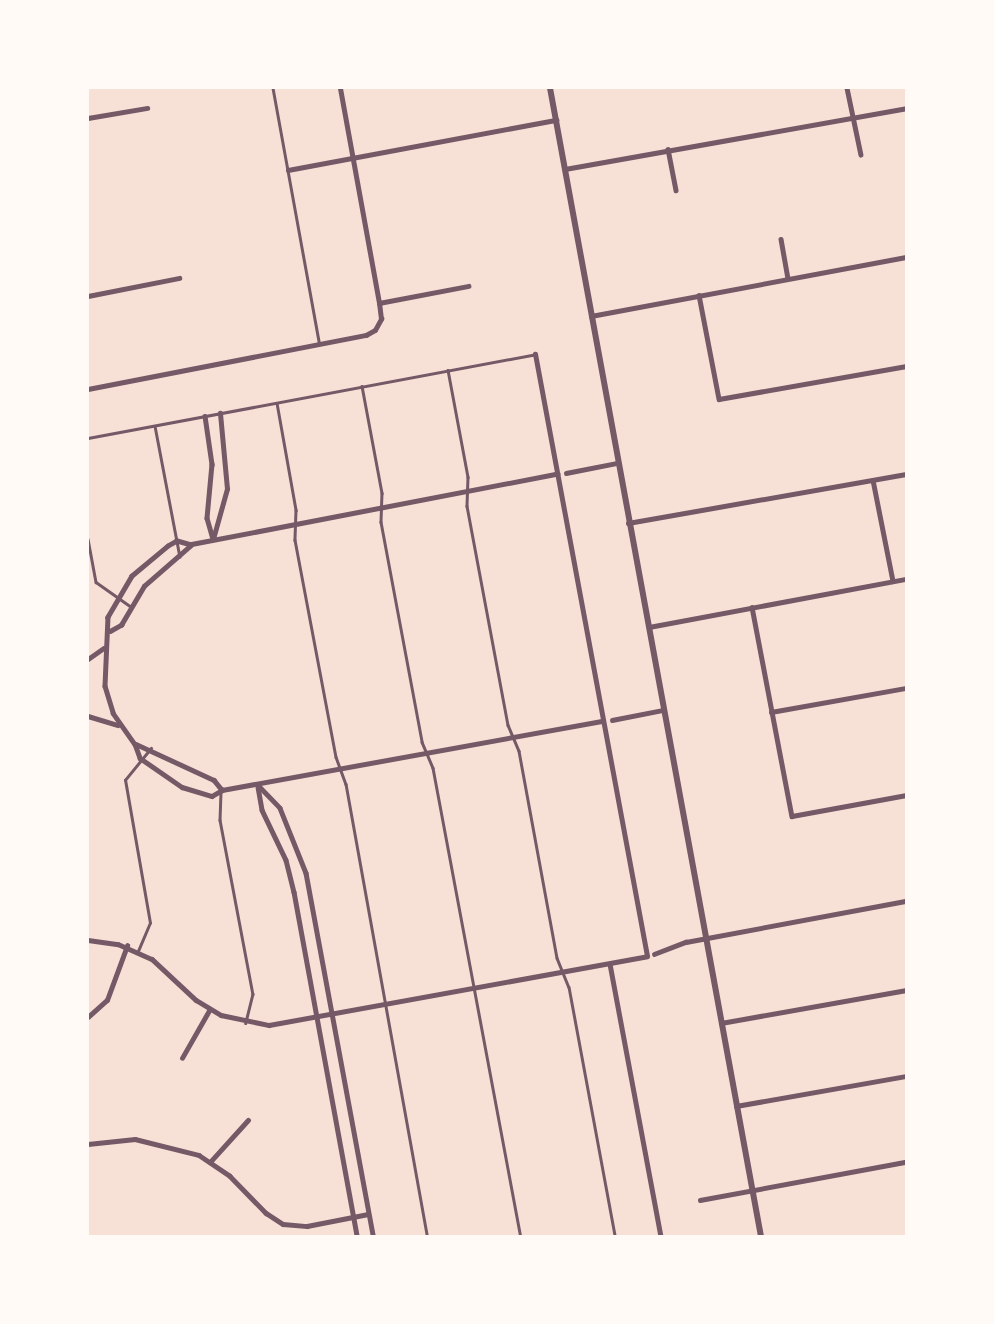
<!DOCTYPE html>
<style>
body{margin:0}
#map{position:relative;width:994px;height:1324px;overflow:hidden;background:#f7e1d7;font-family:Lato,sans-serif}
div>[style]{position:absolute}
.service>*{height:2.5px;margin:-1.25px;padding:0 1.25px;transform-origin:1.25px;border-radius:1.25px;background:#755966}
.minor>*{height:4.5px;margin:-2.25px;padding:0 2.25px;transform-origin:2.25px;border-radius:2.25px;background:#755966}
.tertiary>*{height:6px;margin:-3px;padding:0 3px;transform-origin:3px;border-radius:3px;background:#755966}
span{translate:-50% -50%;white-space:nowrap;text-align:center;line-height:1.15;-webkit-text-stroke:6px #fffaf5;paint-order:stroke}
.frame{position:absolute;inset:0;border:89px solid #fffaf5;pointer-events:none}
</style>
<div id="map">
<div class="service">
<div style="left:273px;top:88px;width:258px;rotate:79.7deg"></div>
<div style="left:448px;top:370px;width:109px;rotate:79.4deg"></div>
<div style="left:468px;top:477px;width:29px;rotate:92deg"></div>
<div style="left:467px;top:506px;width:223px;rotate:79.4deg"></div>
<div style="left:508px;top:725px;width:28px;rotate:67deg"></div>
<div style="left:519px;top:751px;width:210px;rotate:79.6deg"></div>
<div style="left:557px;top:958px;width:31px;rotate:68deg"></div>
<div style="left:569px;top:987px;width:253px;rotate:79.5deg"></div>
<div style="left:362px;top:386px;width:109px;rotate:79.4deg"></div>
<div style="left:382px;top:493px;width:29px;rotate:92deg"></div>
<div style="left:381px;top:522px;width:224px;rotate:79.4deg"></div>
<div style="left:422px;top:742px;width:28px;rotate:67deg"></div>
<div style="left:433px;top:768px;width:476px;rotate:79.4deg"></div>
<div style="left:277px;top:403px;width:109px;rotate:79.9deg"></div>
<div style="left:296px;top:510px;width:30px;rotate:92deg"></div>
<div style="left:295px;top:540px;width:221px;rotate:79.3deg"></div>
<div style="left:336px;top:757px;width:29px;rotate:70deg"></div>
<div style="left:346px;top:784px;width:459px;rotate:79.8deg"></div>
<div style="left:155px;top:426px;width:133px;rotate:79.2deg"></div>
<div style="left:88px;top:438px;width:455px;rotate:-10.6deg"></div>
<div style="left:88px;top:539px;width:44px;rotate:79.5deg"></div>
<div style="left:96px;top:582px;width:42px;rotate:35.2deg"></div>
<div style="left:221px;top:792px;width:28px;rotate:92deg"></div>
<div style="left:220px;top:820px;width:177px;rotate:79.3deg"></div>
<div style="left:253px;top:994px;width:30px;rotate:104deg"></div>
<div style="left:138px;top:951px;width:30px;rotate:-67deg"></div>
<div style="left:150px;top:923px;width:145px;rotate:-99.9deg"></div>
<div style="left:125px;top:780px;width:41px;rotate:-50.9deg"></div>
</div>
<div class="minor">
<div style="left:847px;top:88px;width:68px;rotate:78.2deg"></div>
<div style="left:88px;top:118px;width:60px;rotate:-9.6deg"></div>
<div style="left:668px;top:149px;width:42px;rotate:79deg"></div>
<div style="left:565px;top:169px;width:346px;rotate:-10.1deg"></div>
<div style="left:288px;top:170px;width:273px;rotate:-10.6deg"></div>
<div style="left:781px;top:239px;width:40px;rotate:80deg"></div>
<div style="left:699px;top:295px;width:106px;rotate:79.1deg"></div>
<div style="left:719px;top:399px;width:190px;rotate:-10deg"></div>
<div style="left:88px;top:296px;width:93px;rotate:-11.2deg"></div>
<div style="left:379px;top:303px;width:91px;rotate:-10.8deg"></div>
<div style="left:591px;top:316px;width:320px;rotate:-10.6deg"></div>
<div style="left:88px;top:389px;width:283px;rotate:-11deg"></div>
<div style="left:366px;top:335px;width:10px;rotate:-29deg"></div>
<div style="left:375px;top:330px;width:13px;rotate:-61deg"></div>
<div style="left:381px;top:319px;width:16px;rotate:-97deg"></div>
<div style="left:379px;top:303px;width:219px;rotate:-100.3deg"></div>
<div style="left:205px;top:416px;width:49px;rotate:81.7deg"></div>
<div style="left:212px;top:464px;width:54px;rotate:95.3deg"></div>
<div style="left:207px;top:518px;width:22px;rotate:74deg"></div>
<div style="left:566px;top:473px;width:52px;rotate:-11.1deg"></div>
<div style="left:558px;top:474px;width:374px;rotate:169.1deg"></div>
<div style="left:191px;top:545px;width:15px;rotate:-164deg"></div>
<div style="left:177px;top:541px;width:10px;rotate:151deg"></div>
<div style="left:168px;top:546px;width:47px;rotate:140.2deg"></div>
<div style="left:132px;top:576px;width:48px;rotate:120.3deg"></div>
<div style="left:108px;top:617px;width:69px;rotate:92.5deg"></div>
<div style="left:105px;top:686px;width:28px;rotate:73deg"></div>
<div style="left:113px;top:713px;width:38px;rotate:55deg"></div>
<div style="left:135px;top:744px;width:15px;rotate:70deg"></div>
<div style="left:140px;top:758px;width:51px;rotate:34.6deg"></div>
<div style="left:182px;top:787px;width:31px;rotate:17deg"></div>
<div style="left:212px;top:796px;width:12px;rotate:-31deg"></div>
<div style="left:222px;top:790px;width:387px;rotate:-10.3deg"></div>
<div style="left:873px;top:480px;width:103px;rotate:78.8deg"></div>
<div style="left:628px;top:523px;width:282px;rotate:-10deg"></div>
<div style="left:213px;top:539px;width:52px;rotate:-74.4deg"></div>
<div style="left:227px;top:489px;width:76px;rotate:-95.3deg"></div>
<div style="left:752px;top:607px;width:213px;rotate:79.2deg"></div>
<div style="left:792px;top:816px;width:116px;rotate:-10.4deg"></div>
<div style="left:649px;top:627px;width:261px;rotate:-10.6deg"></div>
<div style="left:110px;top:631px;width:13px;rotate:-29deg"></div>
<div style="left:121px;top:625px;width:45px;rotate:-59.5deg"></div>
<div style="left:144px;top:586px;width:62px;rotate:-41.1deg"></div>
<div style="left:88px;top:659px;width:19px;rotate:-35deg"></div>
<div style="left:771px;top:712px;width:137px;rotate:-10.1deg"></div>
<div style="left:88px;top:716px;width:31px;rotate:17deg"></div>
<div style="left:612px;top:720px;width:52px;rotate:-11.1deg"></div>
<div style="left:136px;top:744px;width:86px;rotate:24.8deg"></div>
<div style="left:214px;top:780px;width:13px;rotate:51deg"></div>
<div style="left:259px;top:786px;width:30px;rotate:46deg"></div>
<div style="left:280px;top:808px;width:70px;rotate:68.2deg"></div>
<div style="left:306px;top:873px;width:369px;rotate:79.5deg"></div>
<div style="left:258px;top:787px;width:23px;rotate:80deg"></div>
<div style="left:262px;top:810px;width:55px;rotate:64.4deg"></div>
<div style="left:286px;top:860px;width:33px;rotate:76deg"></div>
<div style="left:294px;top:892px;width:350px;rotate:79.6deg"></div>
<div style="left:88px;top:940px;width:30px;rotate:8deg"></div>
<div style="left:118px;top:944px;width:37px;rotate:24deg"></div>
<div style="left:152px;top:959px;width:60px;rotate:43deg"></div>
<div style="left:196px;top:1000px;width:29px;rotate:31deg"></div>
<div style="left:221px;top:1015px;width:49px;rotate:11.8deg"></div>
<div style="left:269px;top:1025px;width:384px;rotate:-10.3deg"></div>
<div style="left:647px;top:956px;width:612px;rotate:-100.54deg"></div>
<div style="left:654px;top:954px;width:34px;rotate:-21deg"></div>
<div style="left:686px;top:942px;width:224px;rotate:-10.6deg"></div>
<div style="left:610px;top:964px;width:277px;rotate:79.4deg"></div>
<div style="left:88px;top:1017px;width:25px;rotate:-42deg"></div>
<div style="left:107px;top:1000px;width:58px;rotate:-69.7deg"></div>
<div style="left:721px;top:1023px;width:188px;rotate:-10.1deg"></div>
<div style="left:182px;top:1058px;width:56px;rotate:-60.3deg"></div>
<div style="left:736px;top:1106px;width:173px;rotate:-10deg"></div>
<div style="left:88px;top:1144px;width:47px;rotate:-6.1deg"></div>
<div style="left:135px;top:1139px;width:66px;rotate:14deg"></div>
<div style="left:199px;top:1155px;width:37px;rotate:34deg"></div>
<div style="left:230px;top:1176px;width:52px;rotate:45.8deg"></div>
<div style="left:266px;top:1213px;width:20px;rotate:33deg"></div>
<div style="left:283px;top:1224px;width:24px;rotate:5deg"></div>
<div style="left:307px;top:1226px;width:62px;rotate:-11.1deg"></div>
<div style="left:211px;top:1161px;width:55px;rotate:-47.9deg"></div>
<div style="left:700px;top:1200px;width:209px;rotate:-10.5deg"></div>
</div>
<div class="tertiary">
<div style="left:550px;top:88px;width:1167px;rotate:79.59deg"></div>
</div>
<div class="frame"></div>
</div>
